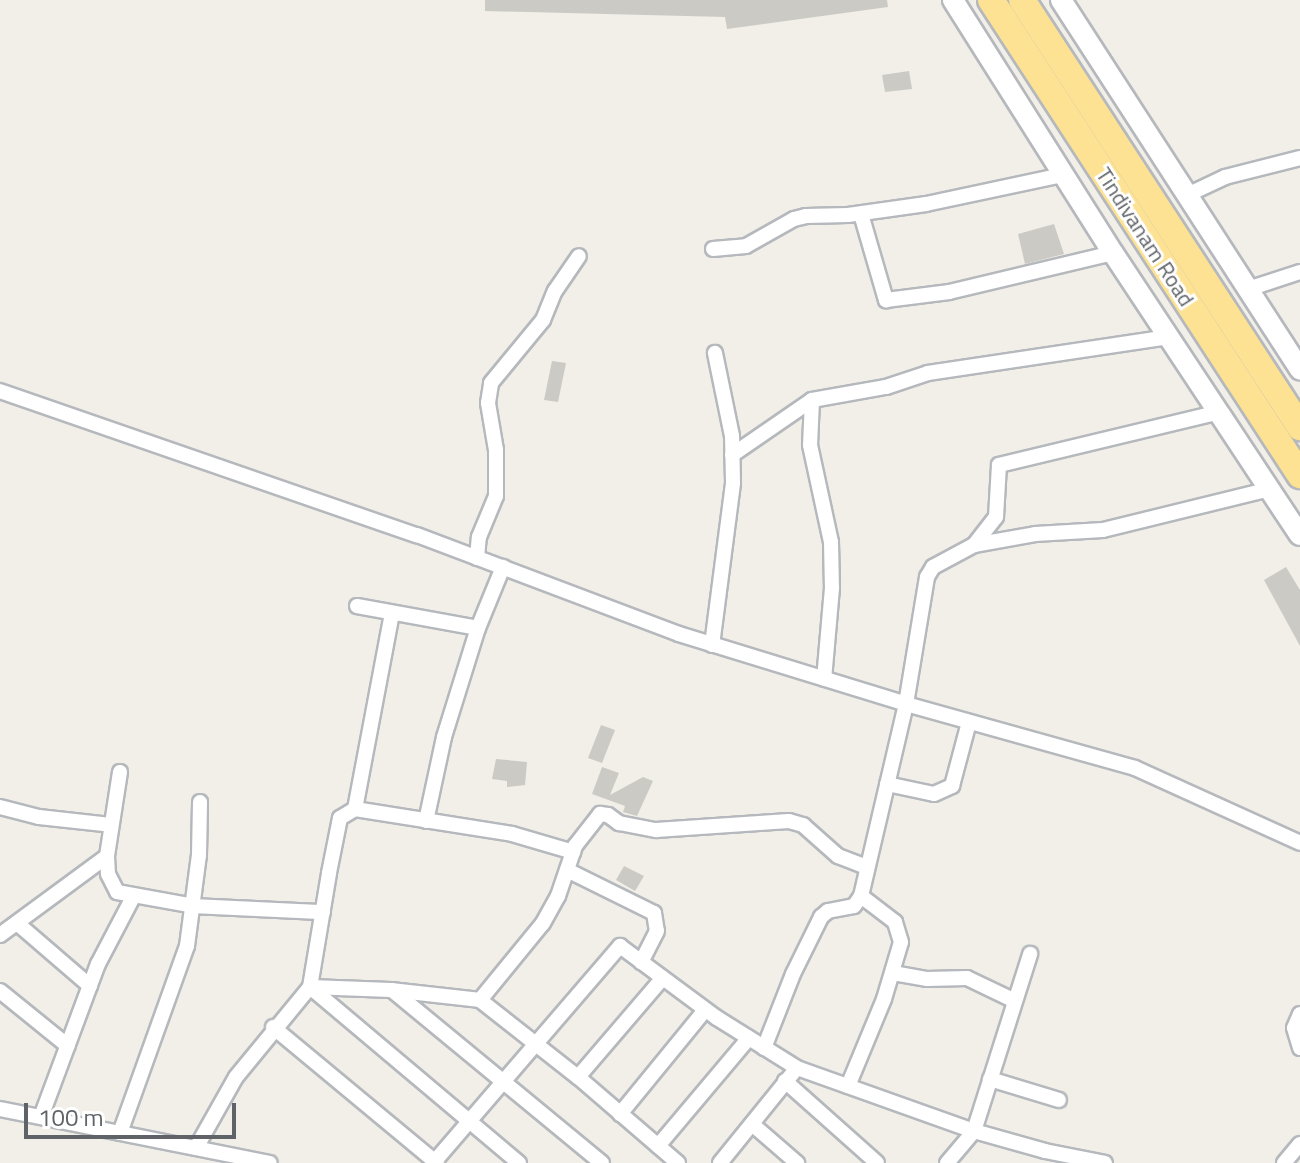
<!DOCTYPE html>
<style>
body{margin:0}
#map{position:relative;width:1300px;height:1163px;overflow:hidden;background:#f1efe8;font-family:"Titillium Web",sans-serif}
div>[style]{position:absolute}
.building>*{inset:0;background:#cccac5}
.roads{filter:drop-shadow(2px 0 #b5b8bc) drop-shadow(-2px 0 #b5b8bc) drop-shadow(0 2px #b5b8bc) drop-shadow(0 -2px #b5b8bc)}
.street>*{height:14px;margin:-7px;padding:0 7px;transform-origin:7px;border-radius:7px;background:#fff}
.secondary>*{height:20px;margin:-10px;padding:0 10px;transform-origin:10px;border-radius:10px;background:#fff}
.highway>*{height:26px;margin:-13px;padding:0 13px;transform-origin:13px;border-radius:13px;background:#fde293}
span{translate:-50% -50%;white-space:nowrap;text-align:center;line-height:1.15;-webkit-text-stroke:6px #fff;paint-order:stroke}
.street-label{font-size:22px;color:#5f6368}
.scale{position:absolute;left:24px;top:1103px;width:212px;height:36px;box-sizing:border-box;border:4px solid #5f6368;border-top:0;padding-left:10px;font-size:24px;line-height:28px;white-space:nowrap;color:#5f6368;-webkit-text-stroke:6px #fff;paint-order:stroke}
</style>
<div id="map">
<div class="building">
<div style="clip-path:polygon(485px 0,887px 0,888px 7px,727px 29px,725px 17px,485px 11px)"></div>
<div style="clip-path:polygon(909px 71px,912px 89px,885px 92px,882px 75px)"></div>
<div style="clip-path:polygon(1054px 224px,1064px 254px,1025px 264px,1018px 234px)"></div>
<div style="clip-path:polygon(552px 361px,566px 363px,558px 402px,544px 400px)"></div>
<div style="clip-path:polygon(1286px 567px,1300px 590px,1300px 646px,1264px 580px)"></div>
<div style="clip-path:polygon(601px 725px,615px 730px,602px 763px,588px 758px)"></div>
<div style="clip-path:polygon(496px 759px,527px 762px,525px 785px,507px 787px,507px 781px,492px 779px)"></div>
<div style="clip-path:polygon(602px 767px,619px 773px,610px 795px,643px 777px,653px 781px,637px 816px,623px 812px,625px 806px,592px 794px)"></div>
<div style="clip-path:polygon(624px 866px,644px 876px,635px 891px,616px 880px)"></div>
</div>
<div class="roads">
<div class="street">
<div style="left:1187px;top:195px;width:42px;rotate:-25.3deg"></div>
<div style="left:1225px;top:177px;width:77px;rotate:-14.2deg"></div>
<div style="left:861px;top:214px;width:90px;rotate:73.8deg"></div>
<div style="left:886px;top:300px;width:64px;rotate:-7.2deg"></div>
<div style="left:949px;top:292px;width:169px;rotate:-13.4deg"></div>
<div style="left:713px;top:249px;width:33px;rotate:-5deg"></div>
<div style="left:746px;top:246px;width:55px;rotate:-29.4deg"></div>
<div style="left:794px;top:219px;width:12px;rotate:-14deg"></div>
<div style="left:806px;top:216px;width:42px;rotate:-1.4deg"></div>
<div style="left:848px;top:215px;width:79px;rotate:-8deg"></div>
<div style="left:926px;top:204px;width:140px;rotate:-12deg"></div>
<div style="left:1248px;top:289px;width:55px;rotate:-18.1deg"></div>
<div style="left:0;top:391px;width:441px;rotate:19.1deg"></div>
<div style="left:417px;top:535px;width:280px;rotate:20.7deg"></div>
<div style="left:679px;top:634px;width:238px;rotate:17.1deg"></div>
<div style="left:906px;top:704px;width:238px;rotate:15.6deg"></div>
<div style="left:1135px;top:768px;width:181px;rotate:24.4deg"></div>
<div style="left:812px;top:400px;width:75px;rotate:-10deg"></div>
<div style="left:886px;top:387px;width:44px;rotate:-18.4deg"></div>
<div style="left:928px;top:373px;width:245px;rotate:-8.5deg"></div>
<div style="left:732px;top:455px;width:97px;rotate:-34.5deg"></div>
<div style="left:812px;top:400px;width:45px;rotate:92.5deg"></div>
<div style="left:810px;top:445px;width:99px;rotate:77.8deg"></div>
<div style="left:831px;top:542px;width:46px;rotate:88.8deg"></div>
<div style="left:832px;top:588px;width:91px;rotate:95deg"></div>
<div style="left:974px;top:545px;width:62px;rotate:-10.2deg"></div>
<div style="left:1035px;top:534px;width:68px;rotate:-3.4deg"></div>
<div style="left:1103px;top:530px;width:172px;rotate:-13.8deg"></div>
<div style="left:477px;top:558px;width:21px;rotate:-85deg"></div>
<div style="left:479px;top:537px;width:44px;rotate:-67.5deg"></div>
<div style="left:496px;top:496px;width:46px;rotate:-90deg"></div>
<div style="left:496px;top:450px;width:48px;rotate:-99.7deg"></div>
<div style="left:488px;top:403px;width:20px;rotate:-81deg"></div>
<div style="left:491px;top:383px;width:82px;rotate:-50.5deg"></div>
<div style="left:543px;top:320px;width:31px;rotate:-68deg"></div>
<div style="left:555px;top:291px;width:42px;rotate:-55.6deg"></div>
<div style="left:357px;top:606px;width:123px;rotate:10.3deg"></div>
<div style="left:712px;top:645px;width:163px;rotate:-82.6deg"></div>
<div style="left:733px;top:483px;width:47px;rotate:-91.2deg"></div>
<div style="left:732px;top:436px;width:85px;rotate:-101.6deg"></div>
<div style="left:120px;top:772px;width:85px;rotate:98.8deg"></div>
<div style="left:107px;top:856px;width:18px;rotate:87deg"></div>
<div style="left:108px;top:874px;width:20px;rotate:63deg"></div>
<div style="left:117px;top:892px;width:78px;rotate:10.3deg"></div>
<div style="left:194px;top:906px;width:129px;rotate:2.7deg"></div>
<div style="left:887px;top:784px;width:48px;rotate:12deg"></div>
<div style="left:934px;top:794px;width:20px;rotate:-24deg"></div>
<div style="left:952px;top:786px;width:66px;rotate:-75.1deg"></div>
<div style="left:0;top:807px;width:40px;rotate:14.4deg"></div>
<div style="left:39px;top:817px;width:72px;rotate:6.3deg"></div>
<div style="left:355px;top:809px;width:199px;rotate:-79.3deg"></div>
<div style="left:426px;top:821px;width:86px;rotate:-77.9deg"></div>
<div style="left:444px;top:737px;width:114px;rotate:-72.7deg"></div>
<div style="left:478px;top:628px;width:66px;rotate:-67.7deg"></div>
<div style="left:567px;top:870px;width:97px;rotate:26.3deg"></div>
<div style="left:654px;top:913px;width:18px;rotate:81deg"></div>
<div style="left:657px;top:931px;width:35px;rotate:117deg"></div>
<div style="left:18px;top:924px;width:95px;rotate:40.7deg"></div>
<div style="left:0;top:935px;width:133px;rotate:-36.4deg"></div>
<div style="left:893px;top:973px;width:35px;rotate:10deg"></div>
<div style="left:927px;top:979px;width:40px;rotate:-1.4deg"></div>
<div style="left:967px;top:978px;width:53px;rotate:25.6deg"></div>
<div style="left:392px;top:990px;width:272px;rotate:39.5deg"></div>
<div style="left:0;top:991px;width:87px;rotate:39deg"></div>
<div style="left:480px;top:1000px;width:99px;rotate:-50.7deg"></div>
<div style="left:543px;top:923px;width:31px;rotate:-61deg"></div>
<div style="left:558px;top:896px;width:53px;rotate:-71.2deg"></div>
<div style="left:575px;top:846px;width:41px;rotate:-52deg"></div>
<div style="left:600px;top:814px;width:8px;rotate:7deg"></div>
<div style="left:608px;top:815px;width:14px;rotate:36deg"></div>
<div style="left:619px;top:823px;width:38px;rotate:11deg"></div>
<div style="left:656px;top:830px;width:133px;rotate:-3.9deg"></div>
<div style="left:789px;top:821px;width:15px;rotate:16deg"></div>
<div style="left:803px;top:825px;width:47px;rotate:41.5deg"></div>
<div style="left:838px;top:856px;width:31px;rotate:21deg"></div>
<div style="left:1300px;top:1014px;width:15px;rotate:113deg"></div>
<div style="left:1294px;top:1028px;width:21px;rotate:73deg"></div>
<div style="left:273px;top:1027px;width:213px;rotate:39.7deg"></div>
<div style="left:764px;top:1048px;width:79px;rotate:-68.6deg"></div>
<div style="left:793px;top:974px;width:64px;rotate:-63.8deg"></div>
<div style="left:821px;top:917px;width:9px;rotate:-41deg"></div>
<div style="left:828px;top:911px;width:26px;rotate:-11deg"></div>
<div style="left:854px;top:906px;width:12px;rotate:-55deg"></div>
<div style="left:861px;top:896px;width:197px;rotate:-76.8deg"></div>
<div style="left:906px;top:704px;width:129px;rotate:-80.6deg"></div>
<div style="left:927px;top:577px;width:12px;rotate:-59deg"></div>
<div style="left:933px;top:567px;width:47px;rotate:-28.2deg"></div>
<div style="left:974px;top:545px;width:36px;rotate:-52deg"></div>
<div style="left:996px;top:517px;width:52px;rotate:-86.7deg"></div>
<div style="left:999px;top:465px;width:227px;rotate:-13.5deg"></div>
<div style="left:578px;top:1077px;width:129px;rotate:-49.4deg"></div>
<div style="left:990px;top:1079px;width:72px;rotate:16.9deg"></div>
<div style="left:785px;top:1081px;width:123px;rotate:41.7deg"></div>
<div style="left:848px;top:1086px;width:94px;rotate:-67.5deg"></div>
<div style="left:884px;top:999px;width:59px;rotate:-73.4deg"></div>
<div style="left:901px;top:942px;width:21px;rotate:-107deg"></div>
<div style="left:895px;top:922px;width:43px;rotate:-142.6deg"></div>
<div style="left:0;top:1109px;width:275px;rotate:11.3deg"></div>
<div style="left:620px;top:1114px;width:134px;rotate:-50.7deg"></div>
<div style="left:41px;top:1117px;width:163px;rotate:-69.6deg"></div>
<div style="left:98px;top:964px;width:76px;rotate:-62.4deg"></div>
<div style="left:752px;top:1124px;width:60px;rotate:40.9deg"></div>
<div style="left:120px;top:1133px;width:199px;rotate:-70.3deg"></div>
<div style="left:187px;top:946px;width:92px;rotate:-82.5deg"></div>
<div style="left:199px;top:855px;width:53px;rotate:-88.9deg"></div>
<div style="left:658px;top:1146px;width:141px;rotate:-49.9deg"></div>
<div style="left:196px;top:1148px;width:81px;rotate:-60.6deg"></div>
<div style="left:236px;top:1077px;width:117px;rotate:-50.6deg"></div>
<div style="left:310px;top:987px;width:81px;rotate:2.1deg"></div>
<div style="left:391px;top:990px;width:90px;rotate:6.4deg"></div>
<div style="left:480px;top:1000px;width:125px;rotate:38.2deg"></div>
<div style="left:578px;top:1077px;width:132px;rotate:40.7deg"></div>
<div style="left:435px;top:1161px;width:284px;rotate:-49.3deg"></div>
<div style="left:620px;top:946px;width:121px;rotate:36.6deg"></div>
<div style="left:717px;top:1018px;width:94px;rotate:32deg"></div>
<div style="left:797px;top:1068px;width:188px;rotate:19.6deg"></div>
<div style="left:974px;top:1131px;width:74px;rotate:15.7deg"></div>
<div style="left:1045px;top:1151px;width:61px;rotate:11.3deg"></div>
<div style="left:519px;top:1163px;width:273px;rotate:-139.9deg"></div>
<div style="left:310px;top:987px;width:116px;rotate:-80.5deg"></div>
<div style="left:329px;top:873px;width:56px;rotate:-78.7deg"></div>
<div style="left:340px;top:818px;width:17px;rotate:-31deg"></div>
<div style="left:355px;top:809px;width:159px;rotate:9deg"></div>
<div style="left:512px;top:834px;width:64px;rotate:16.4deg"></div>
<div style="left:720px;top:1163px;width:122px;rotate:-51deg"></div>
<div style="left:947px;top:1163px;width:42px;rotate:-49.8deg"></div>
<div style="left:974px;top:1131px;width:186px;rotate:-72.4deg"></div>
<div style="left:1284px;top:1163px;width:25px;rotate:-50deg"></div>
</div>
<div class="secondary">
<div style="left:953px;top:0;width:299px;rotate:57.7deg"></div>
<div style="left:1113px;top:253px;width:338px;rotate:56.5deg"></div>
<div style="left:1061px;top:0;width:440px;rotate:57.1deg"></div>
</div>
<div class="highway">
<div style="left:991px;top:0;width:567px;rotate:56.95deg"></div>
<div style="left:1022px;top:0;width:510px;rotate:56.93deg"></div>
</div>
</div>
<div class="street-label">
<span style="left:1145px;top:237px;rotate:57deg">Tindivanam Road</span>
</div>
<div class="scale">100 m</div>
</div>
